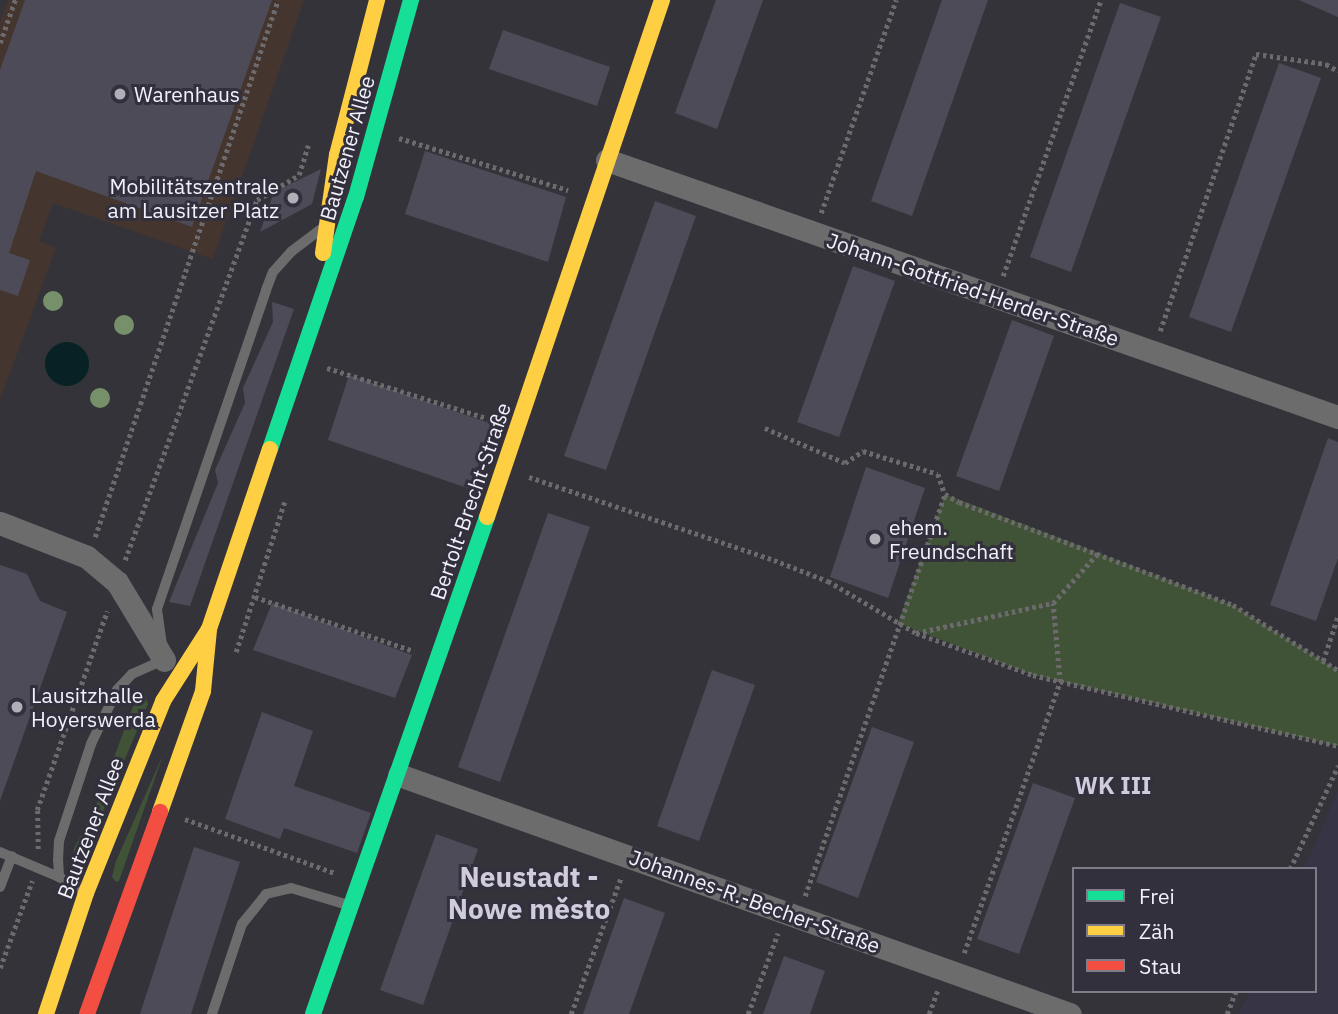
<!DOCTYPE html>
<meta charset="utf-8">
<style>
body{margin:0}
#map{position:relative;width:1338px;height:1014px;overflow:hidden;background:#34333a;font-family:"IBM Plex Sans",sans-serif}
div>[style]{position:absolute}
.commercial>*{inset:0;background:#44352e}
.built>*{inset:0;background:#373445}
.green>*{inset:0;background:#405337}
.water>*{inset:0;background:#072124}
.round{border-radius:50%}
.building>*{inset:0;background:#4e4b58}
.path>*{height:4.5px;margin-top:-2.25px;transform-origin:0;background:repeating-linear-gradient(90deg,#6c6a6d 0 3.5px,transparent 0 7px)}
.lane>*{height:10px;margin:-5px;padding:0 5px;transform-origin:5px;border-radius:5px;background:#6d6c6d}
.street>*{height:23px;margin:-11.5px;padding:0 11.5px;transform-origin:11.5px;border-radius:11.5px;background:#6d6c6d}
.fast>*{height:16px;margin:-8px;padding:0 8px;transform-origin:8px;border-radius:8px;background:#16e098}
.slow>*{height:16px;margin:-8px;padding:0 8px;transform-origin:8px;border-radius:8px;background:#ffcf43}
.jam>*{height:16px;margin:-8px;padding:0 8px;transform-origin:8px;border-radius:8px;background:#f24e42}
.trees>*{width:20px;height:20px;margin:-10px;border-radius:50%;background:#76916a}
.dots>*{width:19px;height:19px;translate:-50% -50%;box-sizing:border-box;border:4px solid #33303d;border-radius:50%}
span{translate:-50% -50%;white-space:nowrap;text-align:center;line-height:1.15;-webkit-text-stroke:6px #33303d;paint-order:stroke}
.poi-label{font-size:21px;color:#f2f1fa}
.left{translate:0 -50%;text-align:left}
.right{translate:-100% -50%;text-align:right}
.street-label{font-size:21px;color:#f2f1fa}
.quarter-label{font-size:24px;color:#d0ccde;font-weight:700}
.district-label{font-size:28px;color:#d0ccde;font-weight:700}
.legend{position:absolute;left:1072px;top:867px;width:245px;height:126px;box-sizing:border-box;background:#33303d;border:2px solid #7f7d89;margin:0;padding:9px 12px;list-style:none;font-size:21px;color:#f2f1fa}
.legend li{display:flex;align-items:center;gap:14px;height:35px}
.legend b{width:35px;border:2px solid #7f7d89}
</style>
<div id="map">
<div class="commercial">
<div style="clip-path:polygon(8px 0,304px 0,213px 259px,53px 203px,39px 241px,56px 248px,0 400px,0 22px)"></div>
</div>
<div class="built">
<div style="clip-path:polygon(1338px 791px,1338px 1014px,1239px 1014px,1250px 991px,1315px 991px,1315px 869px,1304px 869px)"></div>
</div>
<div class="green">
<div style="clip-path:polygon(945px 494px,1233px 605px,1338px 670px,1338px 746px,1033px 675px,898px 623px)"></div>
<div style="clip-path:polygon(144px 692px,148px 704px,79px 869px,72px 867px,74px 848px,96px 806px,135px 701px)"></div>
<div style="clip-path:polygon(163px 755px,119px 881px,116px 882px,112px 877px,116px 861px)"></div>
</div>
<div class="water">
<div class="round" style="left:45px;top:342px;width:44px;height:44px"></div>
</div>
<div class="building">
<div style="clip-path:polygon(25px 0,272px 0,192px 227px,36px 171px,9px 253px,30px 260px,18px 296px,0 290px,0 70px)"></div>
<div style="clip-path:polygon(716px 0,763px 0,717px 129px,675px 113px)"></div>
<div style="clip-path:polygon(942px 0,988px 0,912px 216px,871px 201px)"></div>
<div style="clip-path:polygon(1299px 0,1338px 0,1338px 17px)"></div>
<div style="clip-path:polygon(1120px 3px,1161px 17px,1071px 272px,1030px 257px)"></div>
<div style="clip-path:polygon(503px 30px,610px 67px,597px 106px,489px 69px)"></div>
<div style="clip-path:polygon(1279px 63px,1321px 78px,1231px 332px,1189px 317px)"></div>
<div style="clip-path:polygon(425px 151px,566px 197px,548px 262px,405px 214px)"></div>
<div style="clip-path:polygon(321px 169px,312px 204px,260px 232px,274px 192px)"></div>
<div style="clip-path:polygon(655px 201px,696px 216px,606px 470px,564px 456px)"></div>
<div style="clip-path:polygon(853px 266px,895px 281px,839px 437px,797px 422px)"></div>
<div style="clip-path:polygon(272px 302px,294px 309px,190px 606px,169px 602px,218px 483px,215px 470px,245px 403px,243px 388px,273px 322px)"></div>
<div style="clip-path:polygon(1012px 320px,1054px 336px,999px 491px,956px 476px)"></div>
<div style="clip-path:polygon(349px 375px,492px 424px,470px 489px,328px 440px)"></div>
<div style="clip-path:polygon(1328px 438px,1338px 442px,1338px 558px,1316px 621px,1270px 605px)"></div>
<div style="clip-path:polygon(866px 467px,925px 488px,888px 598px,830px 577px)"></div>
<div style="clip-path:polygon(548px 513px,590px 527px,500px 782px,458px 767px)"></div>
<div style="clip-path:polygon(0 565px,27px 574px,40px 601px,67px 612px,0 801px)"></div>
<div style="clip-path:polygon(272px 603px,412px 655px,395px 698px,253px 650px)"></div>
<div style="clip-path:polygon(712px 670px,755px 685px,699px 841px,657px 826px)"></div>
<div style="clip-path:polygon(262px 712px,313px 731px,294px 786px,371px 813px,357px 853px,284px 828px,280px 839px,225px 819px)"></div>
<div style="clip-path:polygon(872px 727px,914px 742px,858px 898px,816px 882px)"></div>
<div style="clip-path:polygon(1033px 783px,1075px 798px,1019px 954px,977px 939px)"></div>
<div style="clip-path:polygon(436px 834px,478px 849px,423px 1005px,380px 990px)"></div>
<div style="clip-path:polygon(194px 847px,240px 862px,191px 1014px,140px 1014px)"></div>
<div style="clip-path:polygon(624px 898px,665px 913px,629px 1014px,583px 1014px)"></div>
<div style="clip-path:polygon(784px 956px,825px 971px,810px 1014px,763px 1014px)"></div>
</div>
<div class="path">
<div style="left:0;top:43px;width:46px;rotate:-70.8deg"></div>
<div style="left:399px;top:138px;width:177px;rotate:17.1deg"></div>
<div style="left:821px;top:213px;width:226px;rotate:-70.6deg"></div>
<div style="left:1003px;top:276px;width:293px;rotate:-70.5deg"></div>
<div style="left:1160px;top:331px;width:293px;rotate:-70.9deg"></div>
<div style="left:1256px;top:54px;width:71px;rotate:8.1deg"></div>
<div style="left:1326px;top:64px;width:14px;rotate:30deg"></div>
<div style="left:327px;top:368px;width:174px;rotate:17.4deg"></div>
<div style="left:765px;top:428px;width:87px;rotate:23.6deg"></div>
<div style="left:845px;top:463px;width:22px;rotate:-34deg"></div>
<div style="left:863px;top:451px;width:78px;rotate:17deg"></div>
<div style="left:938px;top:474px;width:21px;rotate:71deg"></div>
<div style="left:945px;top:494px;width:16px;rotate:30deg"></div>
<div style="left:959px;top:502px;width:293px;rotate:20.6deg"></div>
<div style="left:1233px;top:605px;width:123px;rotate:31.8deg"></div>
<div style="left:529px;top:477px;width:259px;rotate:18.7deg"></div>
<div style="left:774px;top:560px;width:58px;rotate:21.3deg"></div>
<div style="left:828px;top:581px;width:102px;rotate:30.6deg"></div>
<div style="left:916px;top:633px;width:124px;rotate:19.7deg"></div>
<div style="left:1033px;top:675px;width:313px;rotate:13.1deg"></div>
<div style="left:95px;top:537px;width:567px;rotate:-71.18deg"></div>
<div style="left:125px;top:560px;width:383px;rotate:-69.9deg"></div>
<div style="left:257px;top:200px;width:49px;rotate:-30.8deg"></div>
<div style="left:299px;top:175px;width:31px;rotate:-73deg"></div>
<div style="left:255px;top:597px;width:168px;rotate:18.8deg"></div>
<div style="left:916px;top:633px;width:140px;rotate:-12.4deg"></div>
<div style="left:1053px;top:603px;width:70px;rotate:-47.9deg"></div>
<div style="left:236px;top:652px;width:160px;rotate:-72.1deg"></div>
<div style="left:1323px;top:661px;width:47px;rotate:-71.6deg"></div>
<div style="left:185px;top:819px;width:159px;rotate:19.8deg"></div>
<div style="left:38px;top:849px;width:39px;rotate:-91deg"></div>
<div style="left:37px;top:810px;width:211px;rotate:-70.6deg"></div>
<div style="left:1290px;top:869px;width:114px;rotate:-65deg"></div>
<div style="left:805px;top:896px;width:426px;rotate:-70.8deg"></div>
<div style="left:964px;top:953px;width:288px;rotate:-70.5deg"></div>
<div style="left:1060px;top:682px;width:79px;rotate:-95.1deg"></div>
<div style="left:0;top:968px;width:93px;rotate:-69.8deg"></div>
<div style="left:571px;top:1014px;width:146px;rotate:-69.9deg"></div>
<div style="left:748px;top:1014px;width:86px;rotate:-69.7deg"></div>
<div style="left:929px;top:1014px;width:27px;rotate:-70deg"></div>
<div style="left:1227px;top:1014px;width:25px;rotate:-69deg"></div>
</div>
<div class="lane">
<div style="left:162px;top:645px;width:36px;rotate:-98deg"></div>
<div style="left:157px;top:609px;width:337px;rotate:-71.1deg"></div>
<div style="left:266px;top:290px;width:19px;rotate:-69deg"></div>
<div style="left:273px;top:272px;width:28px;rotate:-48deg"></div>
<div style="left:292px;top:251px;width:36px;rotate:-37deg"></div>
<div style="left:0;top:852px;width:64px;rotate:23deg"></div>
<div style="left:0;top:887px;width:33px;rotate:-69deg"></div>
<div style="left:84px;top:892px;width:29px;rotate:-149deg"></div>
<div style="left:59px;top:877px;width:17px;rotate:-93deg"></div>
<div style="left:58px;top:860px;width:19px;rotate:-87deg"></div>
<div style="left:59px;top:841px;width:102px;rotate:-71.7deg"></div>
<div style="left:91px;top:744px;width:60px;rotate:-64.3deg"></div>
<div style="left:117px;top:690px;width:22px;rotate:-47deg"></div>
<div style="left:132px;top:674px;width:35px;rotate:-24deg"></div>
<div style="left:212px;top:1014px;width:95px;rotate:-71.6deg"></div>
<div style="left:242px;top:924px;width:38px;rotate:-51deg"></div>
<div style="left:266px;top:894px;width:26px;rotate:-13deg"></div>
<div style="left:291px;top:888px;width:59px;rotate:16.6deg"></div>
</div>
<div class="street">
<div style="left:607px;top:160px;width:775px;rotate:19.37deg"></div>
<div style="left:0;top:523px;width:93px;rotate:21.3deg"></div>
<div style="left:87px;top:557px;width:39px;rotate:40deg"></div>
<div style="left:117px;top:582px;width:91px;rotate:58.9deg"></div>
<div style="left:399px;top:775px;width:712px;rotate:19.61deg"></div>
</div>
<div class="fast">
<div style="left:270px;top:449px;width:266px;rotate:-71.2deg"></div>
<div style="left:356px;top:197px;width:205px;rotate:-74.4deg"></div>
<div style="left:313px;top:1014px;width:527px;rotate:-70.7deg"></div>
</div>
<div class="slow">
<div style="left:323px;top:253px;width:99px;rotate:-81.9deg"></div>
<div style="left:337px;top:155px;width:160px;rotate:-75.5deg"></div>
<div style="left:487px;top:517px;width:546px;rotate:-71.3deg"></div>
<div style="left:160px;top:812px;width:128px;rotate:-70.4deg"></div>
<div style="left:203px;top:691px;width:61px;rotate:-84.4deg"></div>
<div style="left:46px;top:1014px;width:127px;rotate:-71.7deg"></div>
<div style="left:86px;top:893px;width:207px;rotate:-68.1deg"></div>
<div style="left:163px;top:701px;width:85px;rotate:-57.4deg"></div>
<div style="left:209px;top:629px;width:190px;rotate:-71.3deg"></div>
</div>
<div class="jam">
<div style="left:87px;top:1014px;width:215px;rotate:-70.1deg"></div>
</div>
<div class="trees">
<div style="left:53px;top:301px"></div>
<div style="left:124px;top:325px"></div>
<div style="left:100px;top:398px"></div>
</div>
<div class="dots">
<div style="left:120px;top:94px;background:#b0aeb7"></div>
<div style="left:293px;top:198px;background:#b0aeb7"></div>
<div style="left:875px;top:539px;background:#b0aeb7"></div>
<div style="left:17px;top:707px;background:#b0aeb7"></div>
</div>
<div class="poi-label">
<span class="left" style="left:134px;top:94px">Warenhaus</span>
<span class="right" style="left:279px;top:198px">Mobilitätszentrale<br>am Lausitzer Platz</span>
<span class="left" style="left:889px;top:539px">ehem.<br>Freundschaft</span>
<span class="left" style="left:31px;top:707px">Lausitzhalle<br>Hoyerswerda</span>
</div>
<div class="street-label">
<span style="left:347px;top:148px;rotate:-74deg">Bautzener Allee</span>
<span style="left:973px;top:289px;rotate:19deg">Johann-Gottfried-Herder-Straße</span>
<span style="left:470px;top:501px;rotate:-71deg">Bertolt-Brecht-Straße</span>
<span style="left:90px;top:828px;rotate:-69deg">Bautzener Allee</span>
<span style="left:755px;top:901px;rotate:20deg">Johannes-R.-Becher-Straße</span>
</div>
<div class="quarter-label">
<span style="left:1113px;top:786px">WK III</span>
</div>
<div class="district-label">
<span style="left:529px;top:893px">Neustadt -<br>Nowe město</span>
</div>
<ul class="legend">
<li><b style="height:9px;background:#16e098"></b>Frei</li>
<li><b style="height:9px;background:#ffcf43"></b>Zäh</li>
<li><b style="height:9px;background:#f24e42"></b>Stau</li>
</ul>
</div>
